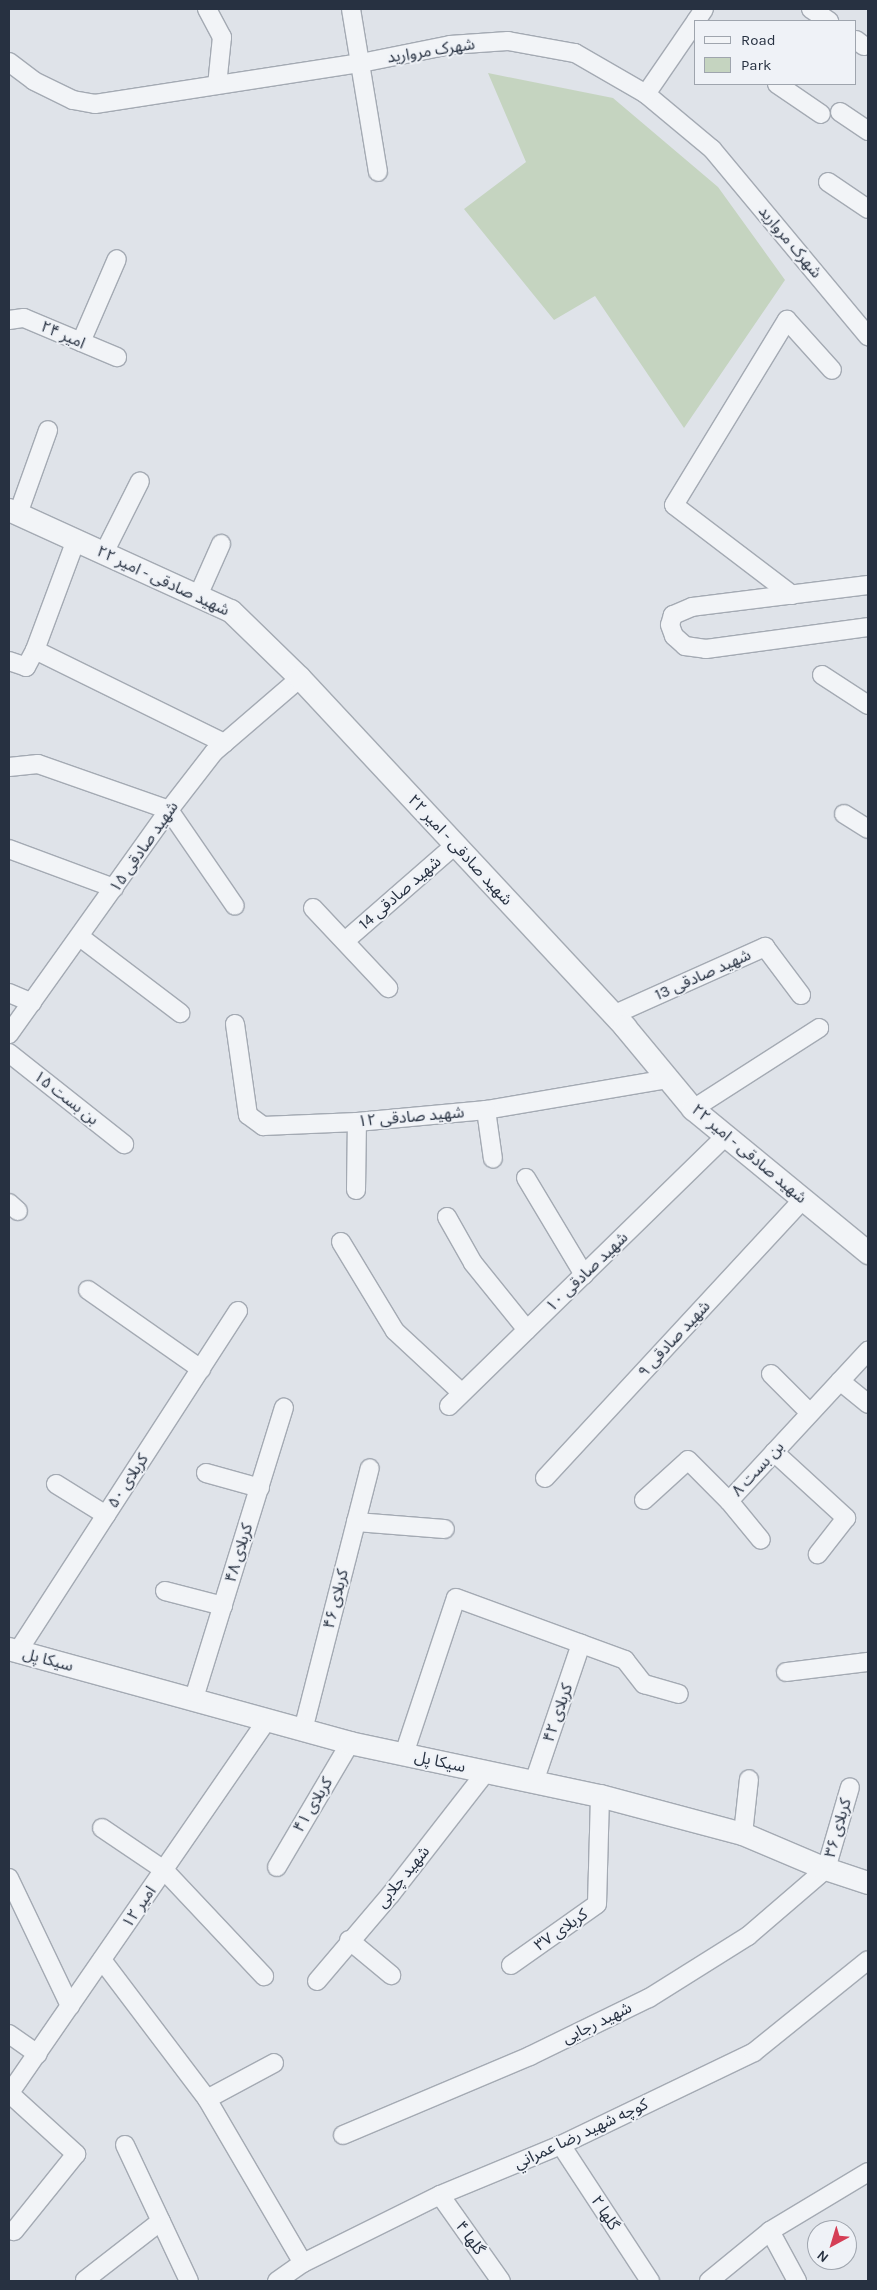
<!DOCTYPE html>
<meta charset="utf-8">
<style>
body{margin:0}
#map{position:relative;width:877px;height:2290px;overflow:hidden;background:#dfe3e9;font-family:Karla,"Noto Sans Arabic",sans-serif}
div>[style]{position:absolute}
.green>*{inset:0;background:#c5d4c0}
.roads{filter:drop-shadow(1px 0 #a4aab3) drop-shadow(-1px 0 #a4aab3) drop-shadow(0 1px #a4aab3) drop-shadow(0 -1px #a4aab3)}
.minor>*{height:18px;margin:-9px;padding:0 9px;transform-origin:9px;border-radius:9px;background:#f2f4f7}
.tertiary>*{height:22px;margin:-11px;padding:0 11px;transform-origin:11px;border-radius:11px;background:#f2f4f7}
span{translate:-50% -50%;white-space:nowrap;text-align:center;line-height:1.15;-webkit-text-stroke:4px #eff2f7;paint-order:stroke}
.street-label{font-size:16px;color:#273141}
.frame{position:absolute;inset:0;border:10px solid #273141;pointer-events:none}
.legend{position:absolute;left:694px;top:20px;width:162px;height:65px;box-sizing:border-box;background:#eff2f7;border:1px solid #9fa5ae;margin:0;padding:6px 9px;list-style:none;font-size:15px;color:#273141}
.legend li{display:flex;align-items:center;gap:10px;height:25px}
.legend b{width:25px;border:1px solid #9fa5ae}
.north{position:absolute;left:807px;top:2220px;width:50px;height:50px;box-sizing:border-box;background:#eff2f7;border:1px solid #9fa5ae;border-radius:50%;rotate:219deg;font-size:14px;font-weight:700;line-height:20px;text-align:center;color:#273141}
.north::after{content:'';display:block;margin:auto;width:18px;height:22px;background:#d53e56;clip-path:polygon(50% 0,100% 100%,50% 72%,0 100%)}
</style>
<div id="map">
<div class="green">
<div style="clip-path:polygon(488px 73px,613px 98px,718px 187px,785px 280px,684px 428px,595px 296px,554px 320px,464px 209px,526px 162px)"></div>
</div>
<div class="roads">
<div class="minor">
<div style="left:207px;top:9px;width:32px;rotate:62deg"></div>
<div style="left:222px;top:37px;width:48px;rotate:95.9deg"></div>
<div style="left:351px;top:9px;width:165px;rotate:80.6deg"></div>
<div style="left:811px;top:9px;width:22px;rotate:34deg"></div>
<div style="left:696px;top:21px;width:14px;rotate:-56deg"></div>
<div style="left:856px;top:40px;width:10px;rotate:37deg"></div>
<div style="left:9px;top:62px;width:31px;rotate:37deg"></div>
<div style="left:34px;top:81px;width:43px;rotate:26deg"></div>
<div style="left:73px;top:100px;width:22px;rotate:10deg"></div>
<div style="left:95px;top:104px;width:269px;rotate:-8.8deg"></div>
<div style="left:361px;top:63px;width:91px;rotate:-11.4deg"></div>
<div style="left:450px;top:45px;width:58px;rotate:-3.9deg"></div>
<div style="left:508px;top:41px;width:68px;rotate:10.2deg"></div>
<div style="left:575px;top:53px;width:82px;rotate:30deg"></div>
<div style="left:646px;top:94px;width:86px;rotate:39.8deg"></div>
<div style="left:712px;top:149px;width:244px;rotate:50.2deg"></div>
<div style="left:777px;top:84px;width:53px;rotate:34.3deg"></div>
<div style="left:646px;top:94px;width:88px;rotate:-55.6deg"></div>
<div style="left:840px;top:112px;width:34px;rotate:34deg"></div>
<div style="left:828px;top:182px;width:48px;rotate:34deg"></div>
<div style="left:9px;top:320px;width:15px;rotate:-8deg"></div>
<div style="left:24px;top:318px;width:101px;rotate:22.8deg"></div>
<div style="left:81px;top:342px;width:90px;rotate:-66.6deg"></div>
<div style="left:18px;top:514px;width:89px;rotate:-70.3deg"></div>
<div style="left:104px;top:553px;width:80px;rotate:-63.4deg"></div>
<div style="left:868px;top:585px;width:177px;rotate:172.9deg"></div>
<div style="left:692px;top:607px;width:21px;rotate:157deg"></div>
<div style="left:673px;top:615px;width:10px;rotate:107deg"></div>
<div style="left:670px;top:625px;width:12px;rotate:70deg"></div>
<div style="left:674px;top:636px;width:15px;rotate:42deg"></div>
<div style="left:685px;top:646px;width:21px;rotate:8deg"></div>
<div style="left:706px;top:649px;width:163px;rotate:-7.7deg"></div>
<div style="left:792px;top:595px;width:148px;rotate:-142.7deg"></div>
<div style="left:674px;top:505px;width:217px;rotate:-58.6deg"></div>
<div style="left:787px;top:320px;width:67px;rotate:48deg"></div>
<div style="left:198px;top:596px;width:57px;rotate:-66.1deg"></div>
<div style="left:35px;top:650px;width:117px;rotate:-69.6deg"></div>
<div style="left:9px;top:661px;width:18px;rotate:19deg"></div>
<div style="left:26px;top:667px;width:19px;rotate:-62deg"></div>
<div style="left:35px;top:650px;width:211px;rotate:26.2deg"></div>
<div style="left:822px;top:675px;width:55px;rotate:33.1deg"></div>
<div style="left:9px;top:767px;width:29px;rotate:-6deg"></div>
<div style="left:38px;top:764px;width:139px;rotate:19.3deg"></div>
<div style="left:169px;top:810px;width:116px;rotate:55.5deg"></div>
<div style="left:844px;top:814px;width:28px;rotate:32deg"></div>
<div style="left:9px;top:849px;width:112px;rotate:20.4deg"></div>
<div style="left:313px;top:908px;width:110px;rotate:46.8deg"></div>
<div style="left:80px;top:937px;width:126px;rotate:37.2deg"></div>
<div style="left:345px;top:941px;width:146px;rotate:-41.1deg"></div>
<div style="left:9px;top:993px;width:25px;rotate:23deg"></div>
<div style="left:613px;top:1015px;width:167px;rotate:-24.1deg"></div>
<div style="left:765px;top:947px;width:60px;rotate:53.1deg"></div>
<div style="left:235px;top:1024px;width:92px;rotate:81.9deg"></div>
<div style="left:248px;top:1115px;width:19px;rotate:36deg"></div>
<div style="left:263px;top:1126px;width:94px;rotate:-2.4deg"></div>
<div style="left:357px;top:1122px;width:130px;rotate:-5.3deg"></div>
<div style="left:486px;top:1110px;width:185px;rotate:-9.7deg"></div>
<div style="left:9px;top:1034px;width:275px;rotate:-54.5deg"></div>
<div style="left:169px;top:810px;width:73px;rotate:-52.2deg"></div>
<div style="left:214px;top:752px;width:113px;rotate:-40.7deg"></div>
<div style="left:9px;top:1053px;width:147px;rotate:38.4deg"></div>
<div style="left:693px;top:1109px;width:150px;rotate:-32.7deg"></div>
<div style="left:486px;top:1110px;width:49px;rotate:81.9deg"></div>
<div style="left:526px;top:1178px;width:113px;rotate:59.1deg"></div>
<div style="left:356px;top:1190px;width:68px;rotate:-89.2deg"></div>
<div style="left:9px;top:1203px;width:12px;rotate:42deg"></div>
<div style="left:447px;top:1217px;width:53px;rotate:60.5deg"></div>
<div style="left:473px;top:1263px;width:86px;rotate:51.1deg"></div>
<div style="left:341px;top:1242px;width:104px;rotate:58.8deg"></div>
<div style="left:395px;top:1331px;width:91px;rotate:42.8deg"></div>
<div style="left:88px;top:1290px;width:138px;rotate:35deg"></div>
<div style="left:771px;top:1374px;width:55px;rotate:45deg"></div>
<div style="left:840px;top:1381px;width:36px;rotate:39deg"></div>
<div style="left:449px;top:1406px;width:385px;rotate:-44.3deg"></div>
<div style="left:774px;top:1452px;width:98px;rotate:42.5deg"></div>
<div style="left:846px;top:1518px;width:46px;rotate:127.9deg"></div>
<div style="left:206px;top:1473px;width:56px;rotate:15.5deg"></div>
<div style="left:545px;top:1478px;width:380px;rotate:-47.2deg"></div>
<div style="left:56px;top:1484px;width:59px;rotate:31.8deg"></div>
<div style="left:644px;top:1500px;width:59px;rotate:-42.3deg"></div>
<div style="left:688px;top:1460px;width:58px;rotate:45deg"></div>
<div style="left:729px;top:1501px;width:205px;rotate:-47.2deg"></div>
<div style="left:729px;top:1501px;width:50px;rotate:50.6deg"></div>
<div style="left:356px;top:1522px;width:89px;rotate:4.5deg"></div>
<div style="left:165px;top:1591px;width:60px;rotate:14.5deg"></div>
<div style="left:18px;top:1651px;width:405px;rotate:-57.1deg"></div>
<div style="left:786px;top:1672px;width:83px;rotate:-7deg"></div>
<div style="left:194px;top:1698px;width:304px;rotate:-72.8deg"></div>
<div style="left:303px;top:1730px;width:270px;rotate:-75.7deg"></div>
<div style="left:404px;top:1754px;width:164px;rotate:-71.6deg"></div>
<div style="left:456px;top:1598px;width:180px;rotate:20.1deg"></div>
<div style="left:625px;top:1660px;width:31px;rotate:52deg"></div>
<div style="left:644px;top:1684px;width:36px;rotate:16deg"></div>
<div style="left:534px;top:1782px;width:146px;rotate:-71.2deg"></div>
<div style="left:102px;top:1828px;width:75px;rotate:34.1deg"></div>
<div style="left:164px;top:1870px;width:146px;rotate:46.7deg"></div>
<div style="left:743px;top:1834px;width:55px;rotate:-83.8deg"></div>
<div style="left:277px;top:1867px;width:144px;rotate:-59.5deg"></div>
<div style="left:9px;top:1878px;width:142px;rotate:64.5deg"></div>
<div style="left:349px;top:1940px;width:55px;rotate:39.8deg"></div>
<div style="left:102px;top:1960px;width:174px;rotate:52.9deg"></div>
<div style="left:207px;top:2099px;width:190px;rotate:59.7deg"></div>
<div style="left:511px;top:1965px;width:105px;rotate:-35.3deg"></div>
<div style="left:597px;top:1904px;width:108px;rotate:-88.4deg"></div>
<div style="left:317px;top:1981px;width:114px;rotate:-49.6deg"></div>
<div style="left:391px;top:1894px;width:155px;rotate:-52.1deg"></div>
<div style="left:9px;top:2034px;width:35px;rotate:35deg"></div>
<div style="left:9px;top:2093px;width:91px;rotate:42.3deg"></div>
<div style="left:76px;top:2154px;width:99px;rotate:128.8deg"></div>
<div style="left:9px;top:2094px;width:456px;rotate:-55.4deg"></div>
<div style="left:207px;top:2099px;width:76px;rotate:-28.2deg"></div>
<div style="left:343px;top:2135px;width:203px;rotate:-22.9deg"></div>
<div style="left:530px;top:2056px;width:132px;rotate:-26deg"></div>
<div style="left:649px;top:1998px;width:117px;rotate:-32.1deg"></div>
<div style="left:748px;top:1936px;width:103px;rotate:-40.7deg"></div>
<div style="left:826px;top:1869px;width:85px;rotate:-73.7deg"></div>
<div style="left:125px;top:2145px;width:150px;rotate:64.8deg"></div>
<div style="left:561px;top:2145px;width:163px;rotate:56.8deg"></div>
<div style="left:440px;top:2195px;width:105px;rotate:54.7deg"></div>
<div style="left:770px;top:2231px;width:57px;rotate:61.6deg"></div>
<div style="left:85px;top:2280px;width:96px;rotate:-37.8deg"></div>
<div style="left:277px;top:2281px;width:32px;rotate:-35deg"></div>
<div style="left:303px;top:2263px;width:153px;rotate:-26.4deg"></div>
<div style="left:440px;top:2195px;width:131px;rotate:-22.5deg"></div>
<div style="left:561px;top:2145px;width:214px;rotate:-25.7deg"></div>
<div style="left:754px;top:2052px;width:146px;rotate:-38.9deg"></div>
<div style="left:709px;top:2281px;width:79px;rotate:-39.3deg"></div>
<div style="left:770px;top:2231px;width:114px;rotate:-31deg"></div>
</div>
<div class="tertiary">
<div style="left:9px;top:510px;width:244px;rotate:24.5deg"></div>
<div style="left:231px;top:611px;width:96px;rotate:44.2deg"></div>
<div style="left:300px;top:678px;width:477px;rotate:47deg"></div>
<div style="left:625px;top:1027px;width:107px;rotate:50.3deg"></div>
<div style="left:693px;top:1109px;width:227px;rotate:39.4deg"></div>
<div style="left:9px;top:1649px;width:354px;rotate:15.4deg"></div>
<div style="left:350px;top:1743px;width:256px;rotate:12deg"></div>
<div style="left:600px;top:1796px;width:148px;rotate:14.9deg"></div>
<div style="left:743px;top:1834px;width:90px;rotate:22.9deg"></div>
<div style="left:826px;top:1869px;width:44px;rotate:18.4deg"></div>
</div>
</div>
<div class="street-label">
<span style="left:431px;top:51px;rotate:-9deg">شهرک مروارید</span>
<span style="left:790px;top:242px;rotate:50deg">شهرک مروارید</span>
<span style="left:63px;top:335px;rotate:23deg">امیر ۲۴</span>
<span style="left:163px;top:581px;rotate:25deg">شهید صادقی - امیر ۲۲</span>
<span style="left:144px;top:847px;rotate:-55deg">شهید صادقی ۱۵</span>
<span style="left:460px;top:850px;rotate:47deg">شهید صادقی - امیر ۲۲</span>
<span style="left:400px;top:893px;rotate:-41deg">شهید صادقی 14</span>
<span style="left:703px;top:975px;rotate:-24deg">شهید صادقی 13</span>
<span style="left:66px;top:1098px;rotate:38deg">بن بست ۱۵</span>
<span style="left:411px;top:1117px;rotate:-5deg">شهید صادقی ۱۲</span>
<span style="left:749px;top:1154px;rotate:40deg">شهید صادقی - امیر ۲۲</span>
<span style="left:587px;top:1272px;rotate:-44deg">شهید صادقی ۱۰</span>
<span style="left:674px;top:1339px;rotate:-47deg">شهید صادقی ۹</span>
<span style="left:758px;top:1469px;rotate:-47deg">بن بست ۸</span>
<span style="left:128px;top:1481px;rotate:-57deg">کربلای ۵۰</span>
<span style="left:239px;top:1553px;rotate:-73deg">کربلای ۴۸</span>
<span style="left:336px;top:1599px;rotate:-76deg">کربلای ۴۶</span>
<span style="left:48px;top:1660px;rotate:15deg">سیکا پل</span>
<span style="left:558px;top:1713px;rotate:-71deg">کربلای ۴۲</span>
<span style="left:440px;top:1762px;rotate:12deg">سیکا پل</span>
<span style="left:313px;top:1805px;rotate:-59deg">کربلای ۴۱</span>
<span style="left:838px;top:1828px;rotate:-74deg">کربلای ۳۶</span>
<span style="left:403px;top:1877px;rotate:-51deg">شهید چلابی</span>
<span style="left:139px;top:1907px;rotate:-56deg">امير ۱۲</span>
<span style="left:561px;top:1930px;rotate:-35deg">کربلای ۳۷</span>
<span style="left:597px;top:2023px;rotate:-26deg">شهید رجایی</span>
<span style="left:581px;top:2134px;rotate:-25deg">كوچه شهيد رضا عمراني</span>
<span style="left:605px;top:2213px;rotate:57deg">گلها ۲</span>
<span style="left:470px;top:2238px;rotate:54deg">گلها ۴</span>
</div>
<div class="frame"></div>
<ul class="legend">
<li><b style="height:6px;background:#f2f4f7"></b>Road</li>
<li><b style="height:14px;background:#c5d4c0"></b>Park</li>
</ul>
<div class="north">N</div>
</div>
